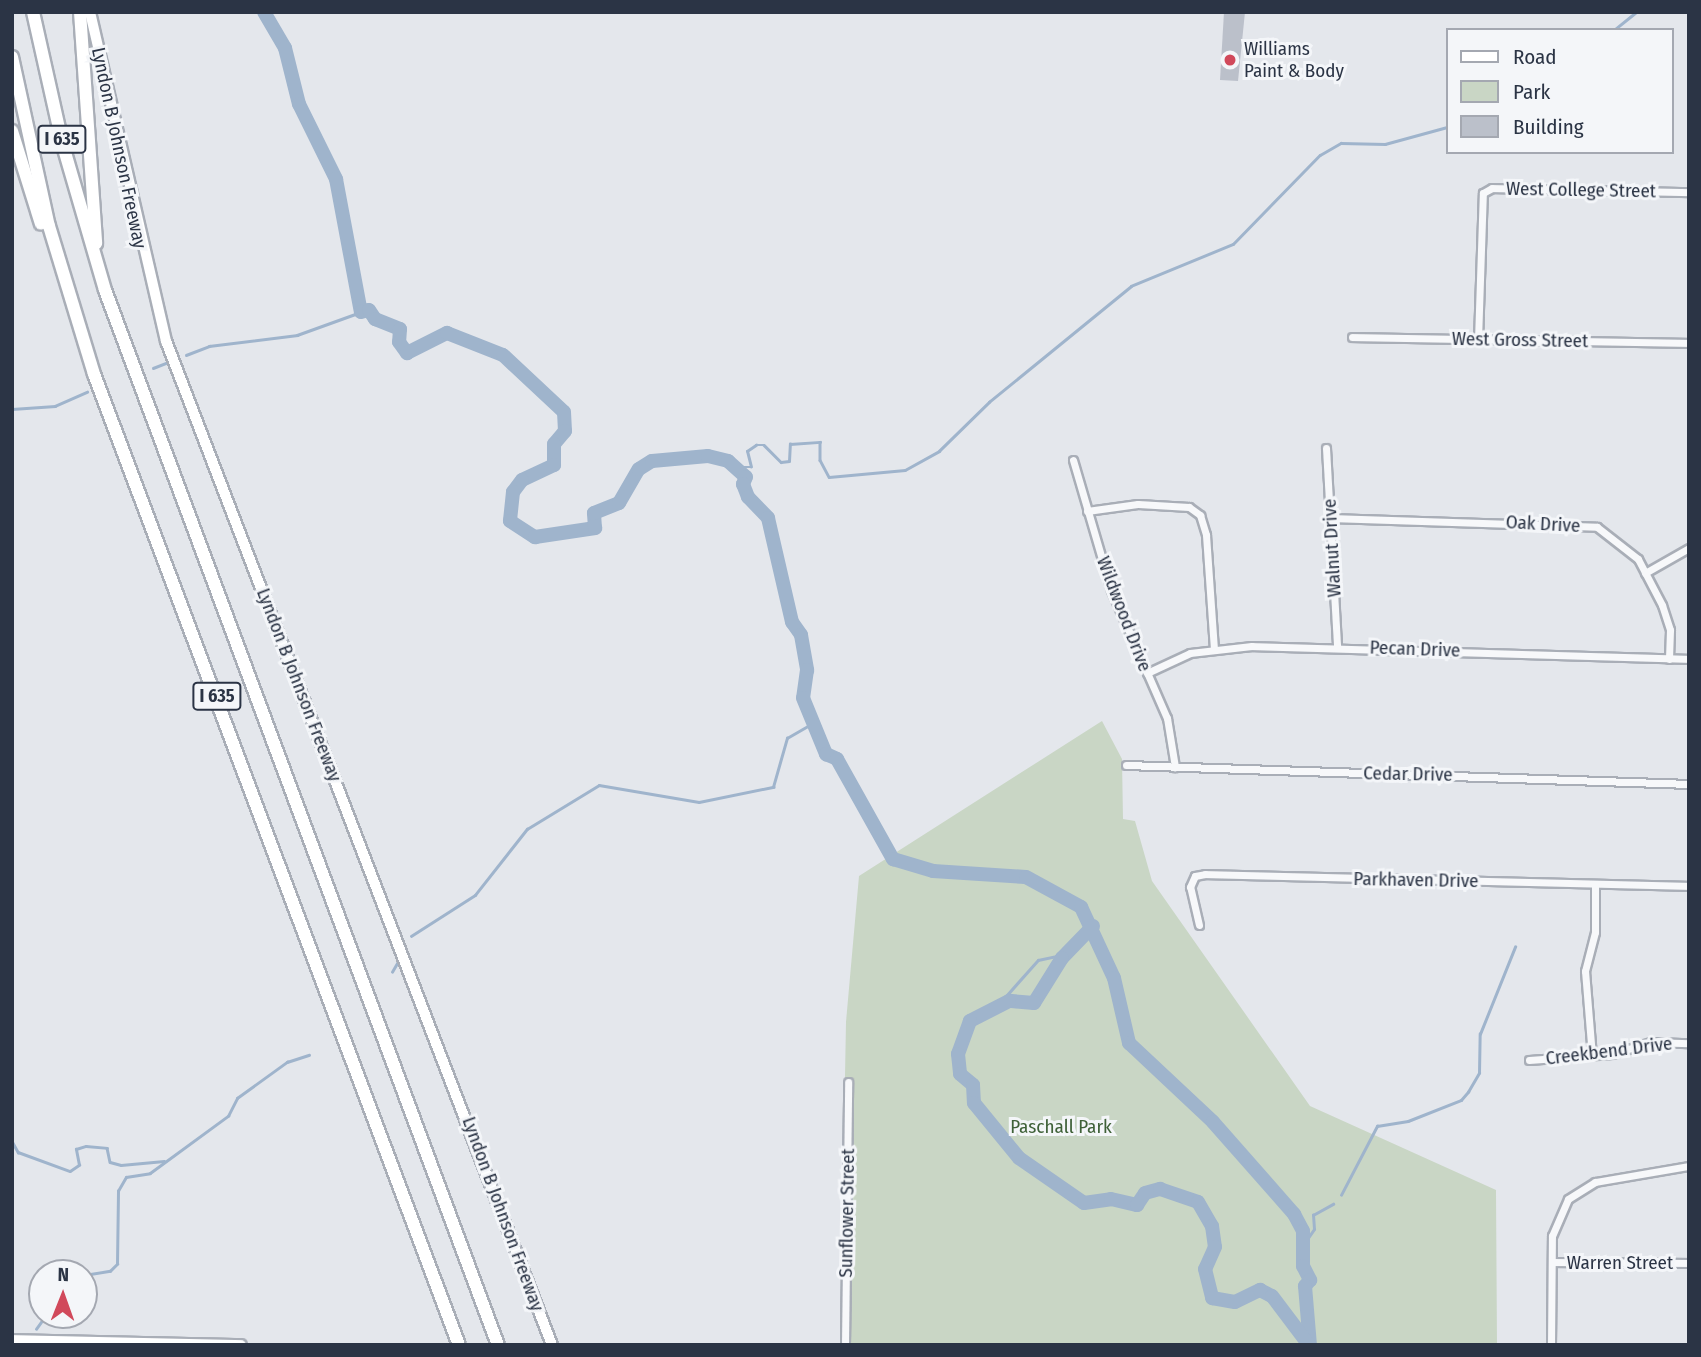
<!DOCTYPE html>
<style>
body{margin:0}
#map{position:relative;width:1701px;height:1357px;overflow:hidden;background:#e4e7ec;font-family:"Fira Sans Condensed",sans-serif}
div>[style]{position:absolute}
.green>*{inset:0;background:#c9d6c5}
.stream>*{height:2.5px;margin:-1.25px;padding:0 1.25px;transform-origin:1.25px;border-radius:1.25px;background:#9fb4cc}
.river>*{height:14px;margin:-7px;padding:0 7px;transform-origin:7px;border-radius:7px;background:#9fb4cc}
.building>*{inset:0;background:#bbc0ca}
.roads{filter:drop-shadow(2px 0 #a9aeb7) drop-shadow(-2px 0 #a9aeb7) drop-shadow(0 2px #a9aeb7) drop-shadow(0 -2px #a9aeb7)}
.street>*{height:7px;margin:-3.5px;padding:0 3.5px;transform-origin:3.5px;border-radius:3.5px;background:#f7f8fa}
.secondary>*{height:10px;margin:-5px;padding:0 5px;transform-origin:5px;border-radius:5px;background:#fff}
.highway>*{height:12px;margin:-6px;padding:0 6px;transform-origin:6px;border-radius:6px;background:#fff}
.dots>*{width:19px;height:19px;translate:-50% -50%;box-sizing:border-box;border:4px solid #f4f6f9;border-radius:50%}
span{translate:-50% -50%;white-space:nowrap;text-align:center;line-height:1.15;-webkit-text-stroke:6px #f4f6f9;paint-order:stroke}
.shield-label span{padding:2px 5px;background:#f4f6f9;border:2px solid;border-radius:5px;-webkit-text-stroke-width:0}
.shield-label{font-size:18px;color:#2b3445;font-weight:700}
.poi-label{font-size:19px;color:#2b3445}
.left{translate:0 -50%;text-align:left}
.street-label{font-size:19px;color:#2b3445}
.park-label{font-size:19px;color:#3f6138}
.frame{position:absolute;inset:0;border:14px solid #2b3445;pointer-events:none}
.legend{position:absolute;left:1446px;top:28px;width:228px;height:126px;box-sizing:border-box;background:#f4f6f9;border:2px solid #a4a8b1;margin:0;padding:9px 12px;list-style:none;font-size:21px;color:#2b3445}
.legend li{display:flex;align-items:center;gap:14px;height:35px}
.legend b{width:35px;border:2px solid #a4a8b1}
.north{position:absolute;left:28px;top:1259px;width:70px;height:70px;box-sizing:border-box;background:#f4f6f9;border:2px solid #a4a8b1;border-radius:50%;rotate:1deg;font-size:19px;font-weight:700;line-height:28px;text-align:center;color:#2b3445}
.north::after{content:'';display:block;margin:auto;width:24px;height:32px;background:#d1495b;clip-path:polygon(50% 0,100% 100%,50% 72%,0 100%)}
</style>
<div id="map">
<div class="green">
<div style="clip-path:polygon(1102px 721px,1122px 759px,1123px 819px,1135px 821px,1152px 881px,1310px 1106px,1496px 1190px,1497px 1345px,840px 1344px,846px 1022px,859px 876px)"></div>
</div>
<div class="stream">
<div style="left:1614px;top:30px;width:28px;rotate:-39deg"></div>
<div style="left:186px;top:355px;width:25px;rotate:-21deg"></div>
<div style="left:209px;top:346px;width:89px;rotate:-7.1deg"></div>
<div style="left:297px;top:335px;width:68px;rotate:-19.8deg"></div>
<div style="left:153px;top:368px;width:17px;rotate:-21deg"></div>
<div style="left:12px;top:409px;width:43px;rotate:-4deg"></div>
<div style="left:55px;top:406px;width:35px;rotate:-24deg"></div>
<div style="left:735px;top:467px;width:16px"></div>
<div style="left:751px;top:467px;width:16px;rotate:-104deg"></div>
<div style="left:747px;top:451px;width:11px;rotate:-34deg"></div>
<div style="left:756px;top:445px;width:8px"></div>
<div style="left:764px;top:445px;width:24px;rotate:45deg"></div>
<div style="left:781px;top:462px;width:8px;rotate:-7deg"></div>
<div style="left:789px;top:461px;width:17px;rotate:-87deg"></div>
<div style="left:790px;top:444px;width:30px;rotate:-4deg"></div>
<div style="left:820px;top:442px;width:18px;rotate:90deg"></div>
<div style="left:820px;top:460px;width:19px;rotate:62deg"></div>
<div style="left:829px;top:477px;width:76px;rotate:-5.3deg"></div>
<div style="left:905px;top:470px;width:39px;rotate:-29deg"></div>
<div style="left:939px;top:451px;width:70px;rotate:-44.4deg"></div>
<div style="left:989px;top:402px;width:183px;rotate:-39.2deg"></div>
<div style="left:1131px;top:286px;width:110px;rotate:-22.4deg"></div>
<div style="left:1233px;top:244px;width:124px;rotate:-45.7deg"></div>
<div style="left:1320px;top:155px;width:24px;rotate:-30deg"></div>
<div style="left:1341px;top:143px;width:44px;rotate:1.3deg"></div>
<div style="left:1385px;top:144px;width:64px;rotate:-15.3deg"></div>
<div style="left:411px;top:936px;width:76px;rotate:-32.6deg"></div>
<div style="left:475px;top:895px;width:84px;rotate:-51.8deg"></div>
<div style="left:527px;top:829px;width:84px;rotate:-31.4deg"></div>
<div style="left:599px;top:785px;width:101px;rotate:9.6deg"></div>
<div style="left:699px;top:802px;width:76px;rotate:-11.5deg"></div>
<div style="left:773px;top:787px;width:51px;rotate:-74.1deg"></div>
<div style="left:787px;top:738px;width:30px;rotate:-30deg"></div>
<div style="left:392px;top:972px;width:14px;rotate:-60deg"></div>
<div style="left:998px;top:1005px;width:60px;rotate:-48.4deg"></div>
<div style="left:1038px;top:960px;width:30px;rotate:-12deg"></div>
<div style="left:12px;top:1141px;width:13px;rotate:61deg"></div>
<div style="left:18px;top:1152px;width:55px;rotate:20.1deg"></div>
<div style="left:70px;top:1171px;width:11px;rotate:-34deg"></div>
<div style="left:79px;top:1165px;width:16px;rotate:-101deg"></div>
<div style="left:76px;top:1149px;width:10px;rotate:-17deg"></div>
<div style="left:86px;top:1146px;width:21px;rotate:5deg"></div>
<div style="left:107px;top:1148px;width:14px;rotate:78deg"></div>
<div style="left:110px;top:1162px;width:11px;rotate:15deg"></div>
<div style="left:121px;top:1165px;width:43px;rotate:-5.3deg"></div>
<div style="left:1341px;top:1195px;width:78px;rotate:-62.4deg"></div>
<div style="left:1377px;top:1126px;width:31px;rotate:-9deg"></div>
<div style="left:1408px;top:1121px;width:57px;rotate:-21.6deg"></div>
<div style="left:1461px;top:1100px;width:11px;rotate:-49deg"></div>
<div style="left:1468px;top:1092px;width:22px;rotate:-60deg"></div>
<div style="left:1479px;top:1073px;width:39px;rotate:-89deg"></div>
<div style="left:1480px;top:1034px;width:94px;rotate:-68.1deg"></div>
<div style="left:1303px;top:1245px;width:19px;rotate:-55deg"></div>
<div style="left:1314px;top:1229px;width:14px;rotate:-94deg"></div>
<div style="left:1313px;top:1215px;width:23px;rotate:-29deg"></div>
<div style="left:84px;top:1275px;width:26px;rotate:-9deg"></div>
<div style="left:110px;top:1271px;width:10px;rotate:-45deg"></div>
<div style="left:117px;top:1264px;width:73px;rotate:-89.2deg"></div>
<div style="left:118px;top:1191px;width:16px;rotate:-60deg"></div>
<div style="left:126px;top:1177px;width:24px;rotate:-9deg"></div>
<div style="left:150px;top:1173px;width:97px;rotate:-36.2deg"></div>
<div style="left:228px;top:1116px;width:20px;rotate:-63deg"></div>
<div style="left:237px;top:1098px;width:62px;rotate:-35.8deg"></div>
<div style="left:287px;top:1062px;width:23px;rotate:-18deg"></div>
<div style="left:36px;top:1329px;width:17px;rotate:-54deg"></div>
</div>
<div class="river">
<div style="left:264px;top:12px;width:42px;rotate:59.7deg"></div>
<div style="left:285px;top:48px;width:58px;rotate:76deg"></div>
<div style="left:299px;top:104px;width:84px;rotate:63.7deg"></div>
<div style="left:336px;top:179px;width:135px;rotate:79.4deg"></div>
<div style="left:361px;top:312px;width:8px;rotate:-14deg"></div>
<div style="left:369px;top:310px;width:11px;rotate:56deg"></div>
<div style="left:375px;top:319px;width:27px;rotate:22deg"></div>
<div style="left:400px;top:329px;width:13px;rotate:94deg"></div>
<div style="left:399px;top:342px;width:14px;rotate:54deg"></div>
<div style="left:407px;top:353px;width:45px;rotate:-26.6deg"></div>
<div style="left:447px;top:333px;width:60px;rotate:21.4deg"></div>
<div style="left:503px;top:355px;width:83px;rotate:43.1deg"></div>
<div style="left:564px;top:412px;width:19px;rotate:87deg"></div>
<div style="left:565px;top:431px;width:17px;rotate:130deg"></div>
<div style="left:554px;top:444px;width:21px;rotate:90deg"></div>
<div style="left:554px;top:465px;width:35px;rotate:155deg"></div>
<div style="left:522px;top:480px;width:15px;rotate:127deg"></div>
<div style="left:513px;top:492px;width:29px;rotate:96deg"></div>
<div style="left:510px;top:521px;width:30px;rotate:33deg"></div>
<div style="left:535px;top:537px;width:61px;rotate:-8.5deg"></div>
<div style="left:595px;top:528px;width:15px;rotate:-94deg"></div>
<div style="left:594px;top:513px;width:27px;rotate:-22deg"></div>
<div style="left:619px;top:503px;width:39px;rotate:-60deg"></div>
<div style="left:639px;top:469px;width:15px;rotate:-32deg"></div>
<div style="left:652px;top:461px;width:56px;rotate:-5.1deg"></div>
<div style="left:708px;top:456px;width:21px;rotate:14deg"></div>
<div style="left:728px;top:461px;width:24px;rotate:42deg"></div>
<div style="left:746px;top:477px;width:8px;rotate:113deg"></div>
<div style="left:743px;top:484px;width:14px;rotate:69deg"></div>
<div style="left:748px;top:497px;width:29px;rotate:46deg"></div>
<div style="left:768px;top:518px;width:107px;rotate:77deg"></div>
<div style="left:792px;top:622px;width:16px;rotate:55deg"></div>
<div style="left:801px;top:635px;width:36px;rotate:80deg"></div>
<div style="left:807px;top:670px;width:28px;rotate:98deg"></div>
<div style="left:803px;top:698px;width:61px;rotate:67.7deg"></div>
<div style="left:826px;top:754px;width:12px;rotate:24deg"></div>
<div style="left:837px;top:759px;width:115px;rotate:60.8deg"></div>
<div style="left:893px;top:859px;width:42px;rotate:16.7deg"></div>
<div style="left:933px;top:871px;width:93px;rotate:3.7deg"></div>
<div style="left:1026px;top:877px;width:63px;rotate:28.6deg"></div>
<div style="left:1081px;top:907px;width:78px;rotate:65.1deg"></div>
<div style="left:1114px;top:978px;width:67px;rotate:77deg"></div>
<div style="left:1129px;top:1043px;width:115px;rotate:43.2deg"></div>
<div style="left:1213px;top:1122px;width:123px;rotate:48.6deg"></div>
<div style="left:1294px;top:1214px;width:19px;rotate:62deg"></div>
<div style="left:1303px;top:1231px;width:35px;rotate:90deg"></div>
<div style="left:1303px;top:1266px;width:16px;rotate:63deg"></div>
<div style="left:1310px;top:1280px;width:8px;rotate:130deg"></div>
<div style="left:1305px;top:1286px;width:59px;rotate:85.2deg"></div>
<div style="left:1093px;top:926px;width:45px;rotate:134.1deg"></div>
<div style="left:1062px;top:958px;width:53px;rotate:121.9deg"></div>
<div style="left:1034px;top:1003px;width:25px;rotate:-175deg"></div>
<div style="left:1009px;top:1001px;width:44px;rotate:152.9deg"></div>
<div style="left:970px;top:1021px;width:35px;rotate:110deg"></div>
<div style="left:958px;top:1054px;width:20px;rotate:84deg"></div>
<div style="left:960px;top:1074px;width:17px;rotate:40deg"></div>
<div style="left:973px;top:1085px;width:18px;rotate:87deg"></div>
<div style="left:974px;top:1103px;width:71px;rotate:50.7deg"></div>
<div style="left:1019px;top:1158px;width:79px;rotate:34.7deg"></div>
<div style="left:1084px;top:1203px;width:27px;rotate:-8deg"></div>
<div style="left:1111px;top:1199px;width:27px;rotate:13deg"></div>
<div style="left:1137px;top:1205px;width:14px;rotate:-56deg"></div>
<div style="left:1145px;top:1193px;width:16px;rotate:-15deg"></div>
<div style="left:1160px;top:1189px;width:40px;rotate:18.9deg"></div>
<div style="left:1198px;top:1202px;width:28px;rotate:60deg"></div>
<div style="left:1212px;top:1226px;width:21px;rotate:82deg"></div>
<div style="left:1215px;top:1247px;width:24px;rotate:114deg"></div>
<div style="left:1205px;top:1269px;width:30px;rotate:76deg"></div>
<div style="left:1212px;top:1298px;width:23px;rotate:10deg"></div>
<div style="left:1235px;top:1302px;width:28px;rotate:-26deg"></div>
<div style="left:1260px;top:1290px;width:13px;rotate:27deg"></div>
<div style="left:1272px;top:1296px;width:61px;rotate:52.9deg"></div>
</div>
<div class="building">
<div style="clip-path:polygon(1224px 12px,1245px 12px,1238px 81px,1220px 80px)"></div>
</div>
<div class="roads">
<div class="street">
<div style="left:1352px;top:337px;width:337px;rotate:1deg"></div>
<div style="left:1478px;top:340px;width:147px;rotate:-88.1deg"></div>
<div style="left:1483px;top:193px;width:10px;rotate:-29deg"></div>
<div style="left:1492px;top:188px;width:197px;rotate:1.2deg"></div>
<div style="left:1326px;top:448px;width:199px;rotate:86.8deg"></div>
<div style="left:1073px;top:460px;width:135px;rotate:73.7deg"></div>
<div style="left:1111px;top:590px;width:140px;rotate:66.4deg"></div>
<div style="left:1167px;top:718px;width:50px;rotate:80.7deg"></div>
<div style="left:1087px;top:511px;width:51px;rotate:-7.8deg"></div>
<div style="left:1138px;top:504px;width:51px;rotate:3.4deg"></div>
<div style="left:1189px;top:507px;width:14px;rotate:36deg"></div>
<div style="left:1200px;top:515px;width:21px;rotate:73deg"></div>
<div style="left:1206px;top:535px;width:113px;rotate:86deg"></div>
<div style="left:1330px;top:518px;width:267px;rotate:1.9deg"></div>
<div style="left:1597px;top:527px;width:52px;rotate:38deg"></div>
<div style="left:1638px;top:559px;width:52px;rotate:62.4deg"></div>
<div style="left:1662px;top:605px;width:26px;rotate:72deg"></div>
<div style="left:1670px;top:630px;width:29px;rotate:92deg"></div>
<div style="left:1645px;top:573px;width:51px;rotate:-29.6deg"></div>
<div style="left:1147px;top:673px;width:47px;rotate:-24.9deg"></div>
<div style="left:1190px;top:653px;width:62px;rotate:-6.4deg"></div>
<div style="left:1252px;top:646px;width:437px;rotate:1.7deg"></div>
<div style="left:1126px;top:765px;width:563px;rotate:1.93deg"></div>
<div style="left:1199px;top:925px;width:39px;rotate:-103deg"></div>
<div style="left:1190px;top:887px;width:12px;rotate:-66deg"></div>
<div style="left:1195px;top:876px;width:10px;rotate:-11deg"></div>
<div style="left:1205px;top:874px;width:484px;rotate:1.4deg"></div>
<div style="left:1592px;top:1056px;width:85px;rotate:-94.7deg"></div>
<div style="left:1585px;top:971px;width:40px;rotate:-75.6deg"></div>
<div style="left:1595px;top:932px;width:48px;rotate:-90deg"></div>
<div style="left:1529px;top:1060px;width:83px;rotate:-4.1deg"></div>
<div style="left:1612px;top:1054px;width:41px;rotate:-17.1deg"></div>
<div style="left:1651px;top:1042px;width:38px;rotate:2deg"></div>
<div style="left:1552px;top:1262px;width:137px;rotate:0.4deg"></div>
<div style="left:845px;top:1345px;width:263px;rotate:-89.3deg"></div>
<div style="left:1551px;top:1345px;width:109px;rotate:-89.5deg"></div>
<div style="left:1552px;top:1236px;width:40px;rotate:-66.6deg"></div>
<div style="left:1568px;top:1199px;width:32px;rotate:-32deg"></div>
<div style="left:1595px;top:1182px;width:95px;rotate:-9.7deg"></div>
</div>
<div class="secondary">
<div style="left:90px;top:12px;width:338px;rotate:77deg"></div>
<div style="left:166px;top:341px;width:1076px;rotate:68.97deg"></div>
<div style="left:12px;top:1340px;width:229px;rotate:1.3deg"></div>
</div>
<div class="highway">
<div style="left:33px;top:12px;width:133px;rotate:77.4deg"></div>
<div style="left:62px;top:142px;width:154px;rotate:73.8deg"></div>
<div style="left:105px;top:290px;width:1126px;rotate:69.57deg"></div>
<div style="left:80px;top:12px;width:232px;rotate:86deg"></div>
<div style="left:12px;top:57px;width:173px;rotate:77.7deg"></div>
<div style="left:49px;top:226px;width:155px;rotate:73.1deg"></div>
<div style="left:94px;top:374px;width:1037px;rotate:69.4deg"></div>
<div style="left:12px;top:131px;width:97px;rotate:72.7deg"></div>
</div>
</div>
<div class="dots">
<div style="left:1230px;top:60px;background:#d1495b"></div>
</div>
<div class="shield-label">
<span style="left:62px;top:139px">I 635</span>
<span style="left:217px;top:696px">I 635</span>
</div>
<div class="poi-label">
<span class="left" style="left:1244px;top:60px">Williams<br>Paint &amp; Body</span>
</div>
<div class="street-label">
<span style="left:119px;top:148px;rotate:78deg">Lyndon B Johnson Freeway</span>
<span style="left:1581px;top:190px;rotate:1deg">West College Street</span>
<span style="left:1520px;top:340px;rotate:1deg">West Gross Street</span>
<span style="left:1543px;top:524px;rotate:3deg">Oak Drive</span>
<span style="left:1332px;top:548px;rotate:-93deg">Walnut Drive</span>
<span style="left:1124px;top:614px;rotate:69deg">Wildwood Drive</span>
<span style="left:1415px;top:649px;rotate:2deg">Pecan Drive</span>
<span style="left:299px;top:685px;rotate:69deg">Lyndon B Johnson Freeway</span>
<span style="left:1408px;top:774px;rotate:1deg">Cedar Drive</span>
<span style="left:1416px;top:880px;rotate:1deg">Parkhaven Drive</span>
<span style="left:1609px;top:1051px;rotate:-7deg">Creekbend Drive</span>
<span style="left:847px;top:1213px;rotate:-89deg">Sunflower Street</span>
<span style="left:503px;top:1214px;rotate:70deg">Lyndon B Johnson Freeway</span>
<span style="left:1620px;top:1263px">Warren Street</span>
</div>
<div class="park-label">
<span style="left:1061px;top:1127px">Paschall Park</span>
</div>
<div class="frame"></div>
<ul class="legend">
<li><b style="height:9px;background:#fff"></b>Road</li>
<li><b style="height:19px;background:#c9d6c5"></b>Park</li>
<li><b style="height:19px;background:#bbc0ca"></b>Building</li>
</ul>
<div class="north">N</div>
</div>
